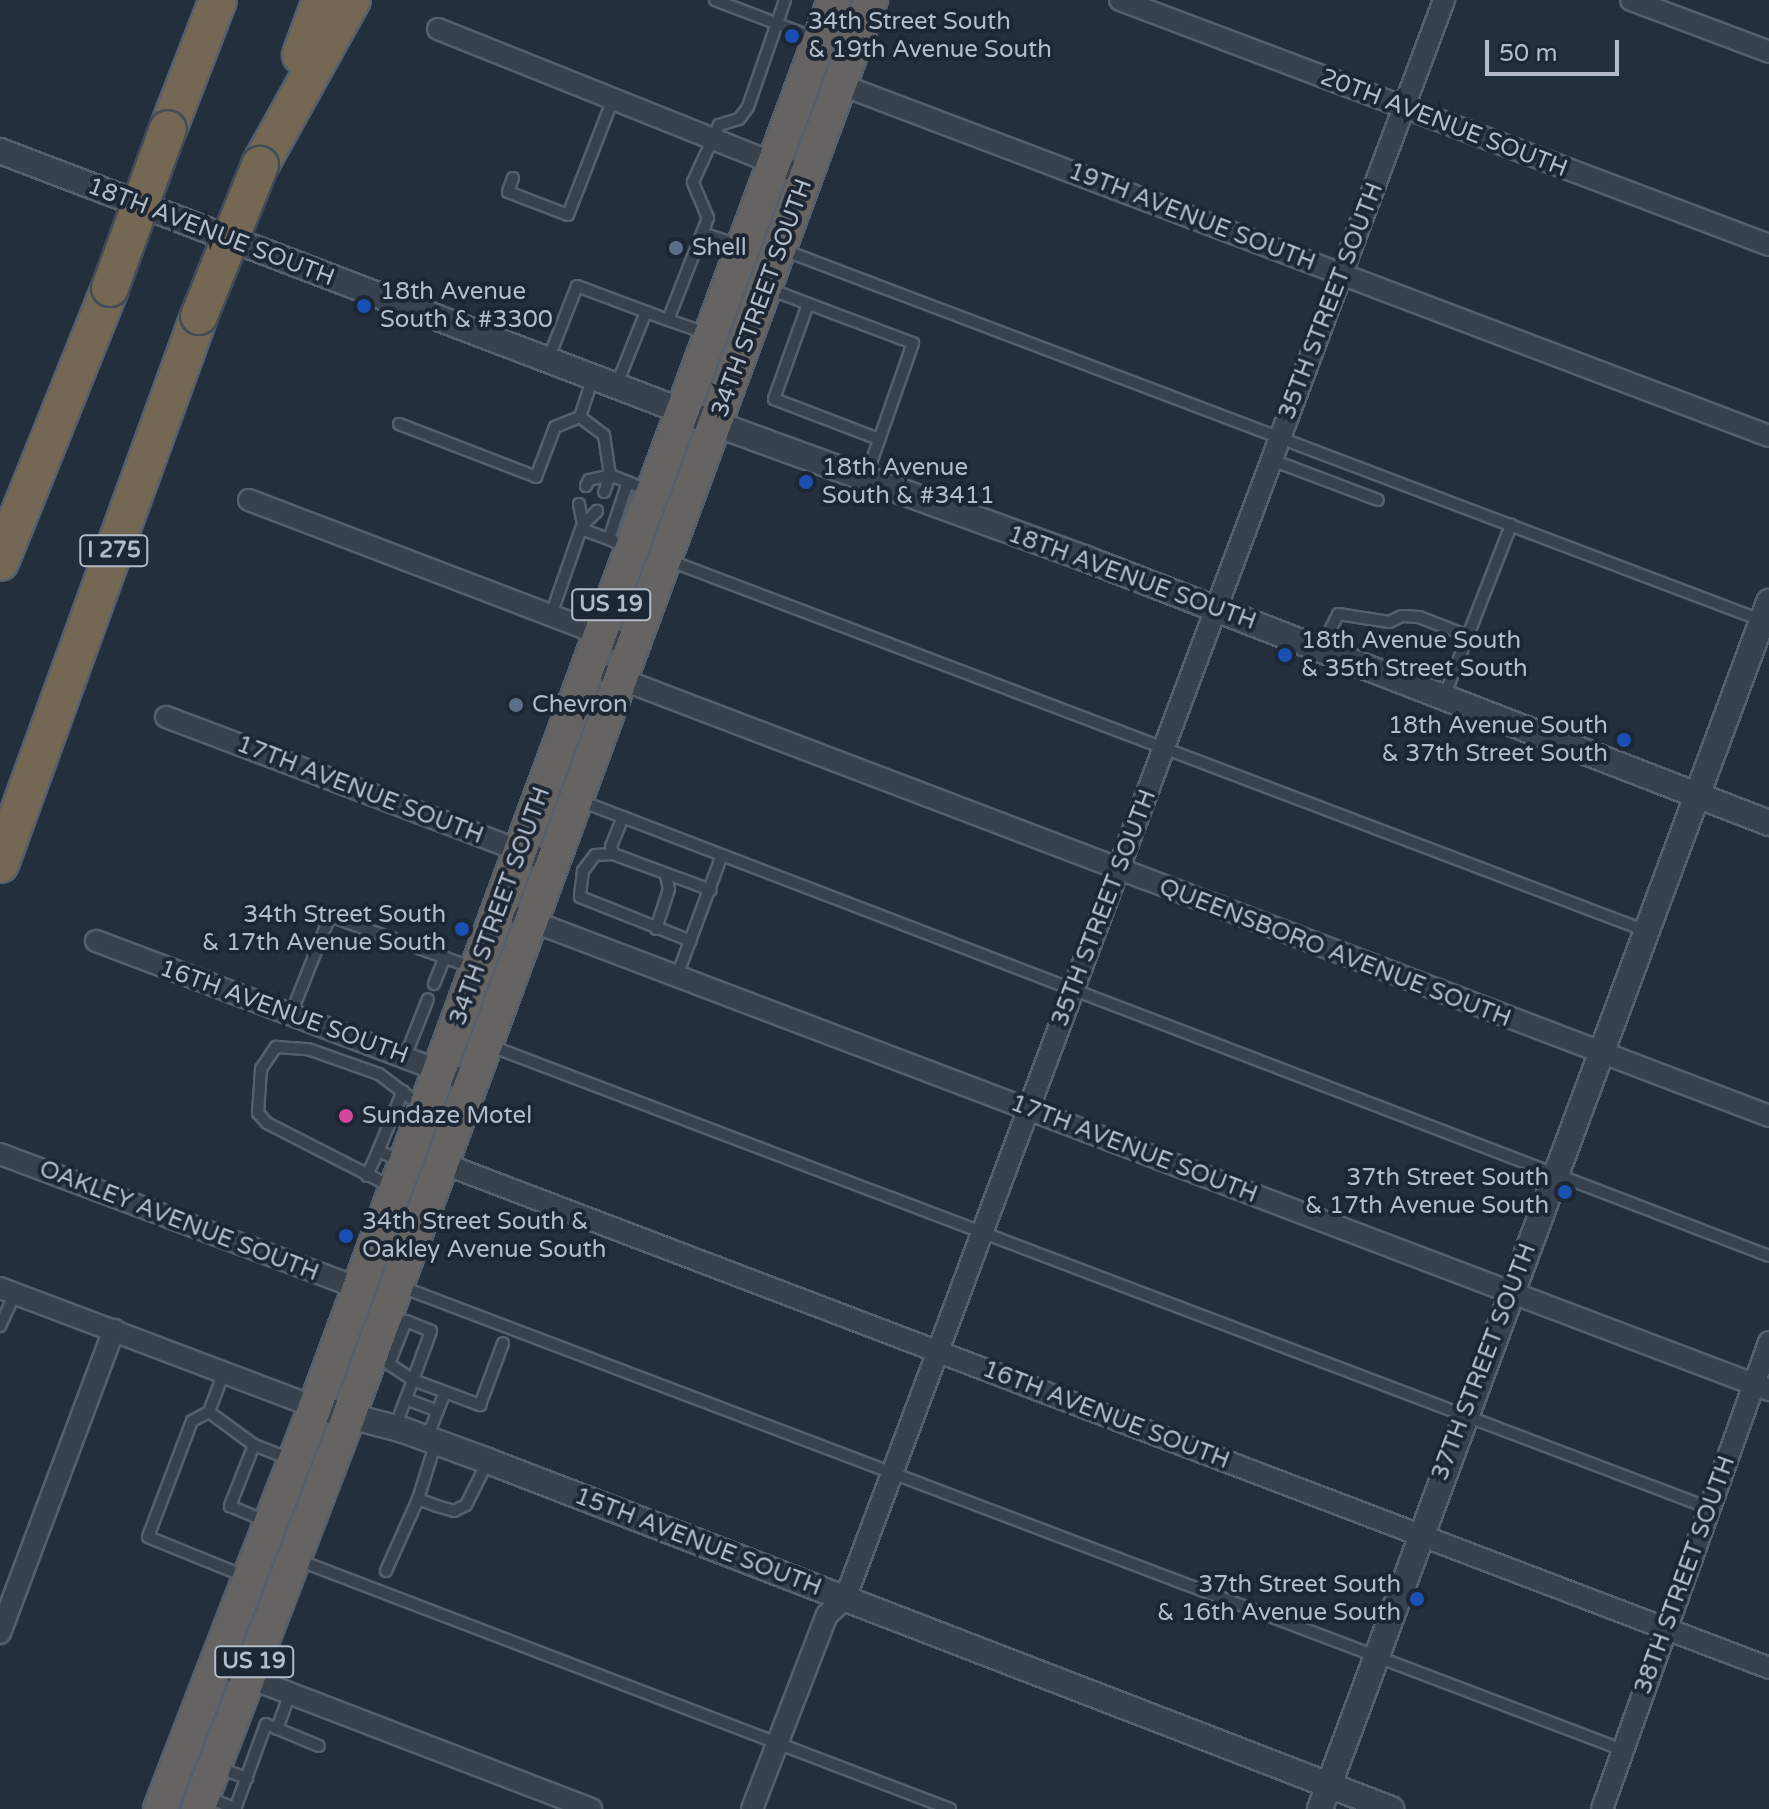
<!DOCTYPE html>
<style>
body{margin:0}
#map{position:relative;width:1769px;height:1809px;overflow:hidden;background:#242f3e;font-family:"Varela Round",sans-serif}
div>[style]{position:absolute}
.roads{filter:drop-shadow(2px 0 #565f6c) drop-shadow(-2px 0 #565f6c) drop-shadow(0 2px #565f6c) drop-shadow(0 -2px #565f6c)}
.service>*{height:10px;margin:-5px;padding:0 5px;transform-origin:5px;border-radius:5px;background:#38414e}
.minor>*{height:20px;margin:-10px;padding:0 10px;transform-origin:10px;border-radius:10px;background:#38414e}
.tertiary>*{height:24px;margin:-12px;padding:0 12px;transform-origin:12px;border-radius:12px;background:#38414e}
.trunk>*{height:32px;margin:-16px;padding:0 16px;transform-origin:16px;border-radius:16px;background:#656462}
.motorway>*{height:36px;margin:-18px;padding:0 18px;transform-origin:18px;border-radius:18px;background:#746855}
.bridges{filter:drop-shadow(2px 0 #434c59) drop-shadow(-2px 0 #434c59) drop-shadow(0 2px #434c59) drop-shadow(0 -2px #434c59)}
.motorway-bridge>*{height:36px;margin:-18px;padding:0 18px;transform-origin:18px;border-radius:18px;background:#746855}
.dots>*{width:22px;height:22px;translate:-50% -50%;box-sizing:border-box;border:4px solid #1d2633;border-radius:50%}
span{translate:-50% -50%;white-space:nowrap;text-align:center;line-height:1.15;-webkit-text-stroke:8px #1d2633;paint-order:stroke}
.shield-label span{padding:2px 6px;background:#1d2633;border:2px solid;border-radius:6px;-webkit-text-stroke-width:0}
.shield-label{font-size:22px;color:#b4bcc9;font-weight:700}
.poi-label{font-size:24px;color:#b4bcc9}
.left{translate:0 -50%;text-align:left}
.right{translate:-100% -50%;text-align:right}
.street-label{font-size:24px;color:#b4bcc9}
.scale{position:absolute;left:1485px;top:40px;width:134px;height:36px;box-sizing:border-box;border:4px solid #b4bcc9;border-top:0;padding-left:10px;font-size:24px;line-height:28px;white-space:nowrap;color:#b4bcc9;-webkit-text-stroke:6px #1d2633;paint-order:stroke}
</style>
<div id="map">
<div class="roads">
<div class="service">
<div style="left:715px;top:0;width:109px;rotate:20.9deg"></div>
<div style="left:513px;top:178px;width:15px;rotate:110deg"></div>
<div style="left:508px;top:192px;width:64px;rotate:21deg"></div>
<div style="left:568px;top:215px;width:124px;rotate:-68.8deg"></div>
<div style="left:702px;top:233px;width:41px;rotate:18.4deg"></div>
<div style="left:781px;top:249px;width:1048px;rotate:20.74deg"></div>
<div style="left:769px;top:289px;width:154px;rotate:20.6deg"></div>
<div style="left:913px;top:343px;width:142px;rotate:109.3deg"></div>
<div style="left:808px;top:304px;width:101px;rotate:109.7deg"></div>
<div style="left:774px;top:399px;width:112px;rotate:20.9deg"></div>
<div style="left:668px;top:320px;width:39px;rotate:19deg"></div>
<div style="left:548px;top:360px;width:79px;rotate:-68.6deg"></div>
<div style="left:577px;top:286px;width:97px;rotate:20.5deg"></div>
<div style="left:668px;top:320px;width:110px;rotate:-68.6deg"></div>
<div style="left:708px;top:218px;width:39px;rotate:-113deg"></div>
<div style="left:693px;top:182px;width:63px;rotate:-65.5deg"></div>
<div style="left:719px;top:125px;width:21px;rotate:-17deg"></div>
<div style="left:739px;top:119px;width:15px;rotate:-53deg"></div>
<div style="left:748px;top:107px;width:113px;rotate:-70.9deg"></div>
<div style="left:593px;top:377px;width:42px;rotate:108deg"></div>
<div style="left:580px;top:417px;width:30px;rotate:37deg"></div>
<div style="left:604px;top:435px;width:40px;rotate:81.5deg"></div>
<div style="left:610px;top:475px;width:40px;rotate:22deg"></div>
<div style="left:617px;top:384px;width:78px;rotate:-68.1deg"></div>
<div style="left:399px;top:424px;width:147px;rotate:21.1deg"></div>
<div style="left:536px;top:477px;width:53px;rotate:-69.2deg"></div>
<div style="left:555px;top:427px;width:27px;rotate:-22deg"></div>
<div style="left:1272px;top:460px;width:113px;rotate:20.7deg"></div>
<div style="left:586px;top:486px;width:7px;rotate:-63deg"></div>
<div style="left:589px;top:480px;width:22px;rotate:-13deg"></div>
<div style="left:610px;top:475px;width:18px;rotate:109deg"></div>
<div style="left:579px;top:504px;width:21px;rotate:79deg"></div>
<div style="left:583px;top:525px;width:20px;rotate:-45deg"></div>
<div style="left:615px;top:542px;width:7px;rotate:-153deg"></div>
<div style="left:609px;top:539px;width:60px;rotate:-71.6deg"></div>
<div style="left:668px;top:560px;width:1046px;rotate:20.77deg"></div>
<div style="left:551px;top:615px;width:91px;rotate:-70.8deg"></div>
<div style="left:581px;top:529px;width:30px;rotate:20deg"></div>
<div style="left:1321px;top:648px;width:38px;rotate:-63deg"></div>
<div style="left:1338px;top:614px;width:52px;rotate:8.9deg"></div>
<div style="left:1389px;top:622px;width:14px;rotate:-25deg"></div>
<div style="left:1402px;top:616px;width:17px;rotate:3deg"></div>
<div style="left:1419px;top:617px;width:53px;rotate:21.2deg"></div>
<div style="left:1444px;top:697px;width:185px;rotate:-68.7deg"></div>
<div style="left:578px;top:800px;width:1275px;rotate:20.95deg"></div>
<div style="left:623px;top:817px;width:31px;rotate:112deg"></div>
<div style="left:611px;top:846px;width:8px;rotate:76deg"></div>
<div style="left:613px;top:854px;width:104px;rotate:20.2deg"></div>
<div style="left:613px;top:854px;width:18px;rotate:177deg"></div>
<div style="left:595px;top:855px;width:20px;rotate:127deg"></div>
<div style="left:583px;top:871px;width:26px;rotate:97deg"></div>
<div style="left:580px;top:897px;width:119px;rotate:21.6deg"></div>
<div style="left:656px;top:929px;width:42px;rotate:-72deg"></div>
<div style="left:669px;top:889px;width:13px;rotate:-103deg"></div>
<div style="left:677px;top:976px;width:129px;rotate:-69.6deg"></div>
<div style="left:434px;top:984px;width:29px;rotate:-68deg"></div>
<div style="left:291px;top:1014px;width:105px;rotate:-68.3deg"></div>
<div style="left:330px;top:916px;width:153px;rotate:19.9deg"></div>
<div style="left:488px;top:1045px;width:1306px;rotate:20.77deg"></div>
<div style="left:405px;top:1057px;width:62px;rotate:-68.4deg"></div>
<div style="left:378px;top:1151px;width:65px;rotate:-67.4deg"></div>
<div style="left:367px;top:1176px;width:27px;rotate:-66deg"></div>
<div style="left:378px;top:1151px;width:24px;rotate:22deg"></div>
<div style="left:390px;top:1186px;width:138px;rotate:-152.9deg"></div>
<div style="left:267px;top:1123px;width:13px;rotate:-132deg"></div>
<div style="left:258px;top:1113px;width:44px;rotate:-86.1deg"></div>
<div style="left:261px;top:1069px;width:27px;rotate:-56deg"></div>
<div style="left:276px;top:1047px;width:32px;rotate:4deg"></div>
<div style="left:308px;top:1049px;width:75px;rotate:19.4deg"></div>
<div style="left:379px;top:1074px;width:51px;rotate:37.1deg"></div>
<div style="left:399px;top:1286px;width:1309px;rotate:20.76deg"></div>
<div style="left:0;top:1326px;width:35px;rotate:-65deg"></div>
<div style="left:224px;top:1372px;width:43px;rotate:110.6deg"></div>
<div style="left:209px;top:1412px;width:56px;rotate:36.3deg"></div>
<div style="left:254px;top:1445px;width:66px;rotate:111.5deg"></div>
<div style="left:230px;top:1506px;width:38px;rotate:23deg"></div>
<div style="left:406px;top:1399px;width:34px;rotate:21deg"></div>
<div style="left:209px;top:1412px;width:19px;rotate:152deg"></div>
<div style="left:192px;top:1421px;width:124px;rotate:110.8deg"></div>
<div style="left:148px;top:1537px;width:104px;rotate:22.1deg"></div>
<div style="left:395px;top:1427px;width:50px;rotate:-69deg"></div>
<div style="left:413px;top:1380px;width:52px;rotate:-69.8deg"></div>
<div style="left:431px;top:1331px;width:27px;rotate:-158deg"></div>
<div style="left:406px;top:1321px;width:46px;rotate:111.6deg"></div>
<div style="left:389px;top:1364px;width:29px;rotate:34deg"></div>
<div style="left:413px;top:1380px;width:72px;rotate:20.5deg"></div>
<div style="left:480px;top:1405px;width:66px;rotate:-69.6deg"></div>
<div style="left:427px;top:1438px;width:49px;rotate:-68.6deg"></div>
<div style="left:436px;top:1442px;width:60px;rotate:107.5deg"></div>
<div style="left:418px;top:1499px;width:20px;rotate:20deg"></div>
<div style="left:437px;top:1506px;width:18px;rotate:16deg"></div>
<div style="left:454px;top:1511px;width:13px;rotate:-27deg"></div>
<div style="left:466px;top:1505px;width:47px;rotate:-63.4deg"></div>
<div style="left:254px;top:1445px;width:39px;rotate:21deg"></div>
<div style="left:298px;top:1560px;width:698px;rotate:20.9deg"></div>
<div style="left:386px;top:1571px;width:79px;rotate:-66deg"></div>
<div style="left:277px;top:1729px;width:38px;rotate:-70deg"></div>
<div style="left:218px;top:1768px;width:31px;rotate:19deg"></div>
<div style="left:208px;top:1798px;width:30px;rotate:21deg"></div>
<div style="left:235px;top:1809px;width:90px;rotate:-70deg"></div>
<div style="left:266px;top:1724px;width:57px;rotate:22.5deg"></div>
</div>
<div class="minor">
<div style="left:1120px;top:0;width:694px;rotate:20.68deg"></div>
<div style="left:1631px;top:0;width:147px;rotate:20.6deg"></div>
<div style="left:438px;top:29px;width:396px;rotate:21.8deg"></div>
<div style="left:839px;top:84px;width:994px;rotate:20.73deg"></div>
<div style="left:249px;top:500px;width:411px;rotate:20.9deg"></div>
<div style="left:610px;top:675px;width:1240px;rotate:20.83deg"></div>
<div style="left:166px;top:717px;width:414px;rotate:20.7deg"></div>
<div style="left:521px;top:917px;width:1335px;rotate:20.76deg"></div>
<div style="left:96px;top:941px;width:402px;rotate:20.7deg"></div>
<div style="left:0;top:1154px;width:383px;rotate:20.5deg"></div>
<div style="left:442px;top:1163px;width:1420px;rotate:20.83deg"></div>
<div style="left:0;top:1288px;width:337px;rotate:20.7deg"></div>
<div style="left:0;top:1633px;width:324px;rotate:-69.4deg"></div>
<div style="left:216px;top:1665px;width:402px;rotate:21deg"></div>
<div style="left:752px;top:1809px;width:208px;rotate:-68.9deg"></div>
<div style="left:827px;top:1615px;width:24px;rotate:-42deg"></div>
<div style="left:845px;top:1599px;width:1708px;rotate:-69.46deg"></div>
<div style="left:1602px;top:1809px;width:496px;rotate:-70.3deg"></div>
</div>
<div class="tertiary">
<div style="left:0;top:151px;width:766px;rotate:20.87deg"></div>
<div style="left:716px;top:424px;width:392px;rotate:20deg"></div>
<div style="left:1084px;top:558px;width:734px;rotate:21.15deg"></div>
<div style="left:315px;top:1407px;width:91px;rotate:14.6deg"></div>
<div style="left:403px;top:1430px;width:90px;rotate:20deg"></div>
<div style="left:488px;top:1461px;width:968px;rotate:21.08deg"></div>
<div style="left:1320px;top:1809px;width:1288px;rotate:-69.59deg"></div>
</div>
<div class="trunk">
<div style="left:160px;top:1809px;width:431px;rotate:-68.9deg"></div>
<div style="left:315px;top:1407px;width:1500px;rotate:-69.75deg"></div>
<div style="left:198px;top:1809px;width:422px;rotate:-69deg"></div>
<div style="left:349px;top:1415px;width:1508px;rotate:-69.75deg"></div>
</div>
<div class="motorway">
<div style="left:301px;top:55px;width:59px;rotate:-70deg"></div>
<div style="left:168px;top:129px;width:138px;rotate:-68.8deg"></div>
<div style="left:260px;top:165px;width:189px;rotate:-60.9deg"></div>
<div style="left:0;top:562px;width:295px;rotate:-68.1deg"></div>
<div style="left:0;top:864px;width:583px;rotate:-70.04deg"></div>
</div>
</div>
<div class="bridges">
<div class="motorway-bridge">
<div style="left:110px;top:288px;width:169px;rotate:-70deg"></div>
<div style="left:199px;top:316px;width:163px;rotate:-68deg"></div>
</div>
</div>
<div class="dots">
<div style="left:792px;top:36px;background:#1a4fb4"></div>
<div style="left:676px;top:248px;background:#5c6f8a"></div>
<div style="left:364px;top:306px;background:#1a4fb4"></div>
<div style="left:806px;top:482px;background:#1a4fb4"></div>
<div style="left:1285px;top:655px;background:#1a4fb4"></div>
<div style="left:516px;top:705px;background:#5c6f8a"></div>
<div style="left:1624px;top:740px;background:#1a4fb4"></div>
<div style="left:462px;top:929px;background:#1a4fb4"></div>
<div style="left:346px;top:1116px;background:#d1479c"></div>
<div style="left:1565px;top:1192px;background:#1a4fb4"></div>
<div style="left:346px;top:1236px;background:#1a4fb4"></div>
<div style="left:1417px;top:1599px;background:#1a4fb4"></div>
</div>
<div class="shield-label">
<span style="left:114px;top:551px">I 275</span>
<span style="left:611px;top:605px">US 19</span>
<span style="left:254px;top:1662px">US 19</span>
</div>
<div class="poi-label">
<span class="left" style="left:808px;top:36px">34th Street South<br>&amp; 19th Avenue South</span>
<span class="left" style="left:692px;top:248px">Shell</span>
<span class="left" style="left:380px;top:306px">18th Avenue<br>South &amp; #3300</span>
<span class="left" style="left:822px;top:482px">18th Avenue<br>South &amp; #3411</span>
<span class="left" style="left:1301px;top:655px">18th Avenue South<br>&amp; 35th Street South</span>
<span class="left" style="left:532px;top:705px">Chevron</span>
<span class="right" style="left:1608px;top:740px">18th Avenue South<br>&amp; 37th Street South</span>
<span class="right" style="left:446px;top:929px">34th Street South<br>&amp; 17th Avenue South</span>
<span class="left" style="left:362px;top:1116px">Sundaze Motel</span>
<span class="right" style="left:1549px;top:1192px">37th Street South<br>&amp; 17th Avenue South</span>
<span class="left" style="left:362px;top:1236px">34th Street South &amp;<br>Oakley Avenue South</span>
<span class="right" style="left:1401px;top:1599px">37th Street South<br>&amp; 16th Avenue South</span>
</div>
<div class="street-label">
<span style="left:1444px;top:123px;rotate:21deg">20TH AVENUE SOUTH</span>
<span style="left:1192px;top:217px;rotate:21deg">19TH AVENUE SOUTH</span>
<span style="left:211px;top:232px;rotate:21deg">18TH AVENUE SOUTH</span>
<span style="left:762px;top:298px;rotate:-70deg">34TH STREET SOUTH</span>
<span style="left:1331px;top:301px;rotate:-69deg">35TH STREET SOUTH</span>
<span style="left:1132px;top:578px;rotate:20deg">18TH AVENUE SOUTH</span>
<span style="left:360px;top:790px;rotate:21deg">17TH AVENUE SOUTH</span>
<span style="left:500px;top:906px;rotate:-70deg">34TH STREET SOUTH</span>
<span style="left:1104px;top:908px;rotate:-69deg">35TH STREET SOUTH</span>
<span style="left:1335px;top:953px;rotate:21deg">QUEENSBORO AVENUE SOUTH</span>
<span style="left:284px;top:1012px;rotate:20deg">16TH AVENUE SOUTH</span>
<span style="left:1134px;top:1149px;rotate:21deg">17TH AVENUE SOUTH</span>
<span style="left:179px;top:1221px;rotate:21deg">OAKLEY AVENUE SOUTH</span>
<span style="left:1484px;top:1362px;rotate:-69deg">37TH STREET SOUTH</span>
<span style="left:1106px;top:1415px;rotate:21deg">16TH AVENUE SOUTH</span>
<span style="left:698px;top:1542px;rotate:21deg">15TH AVENUE SOUTH</span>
<span style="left:1685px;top:1575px;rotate:-70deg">38TH STREET SOUTH</span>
</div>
<div class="scale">50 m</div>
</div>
